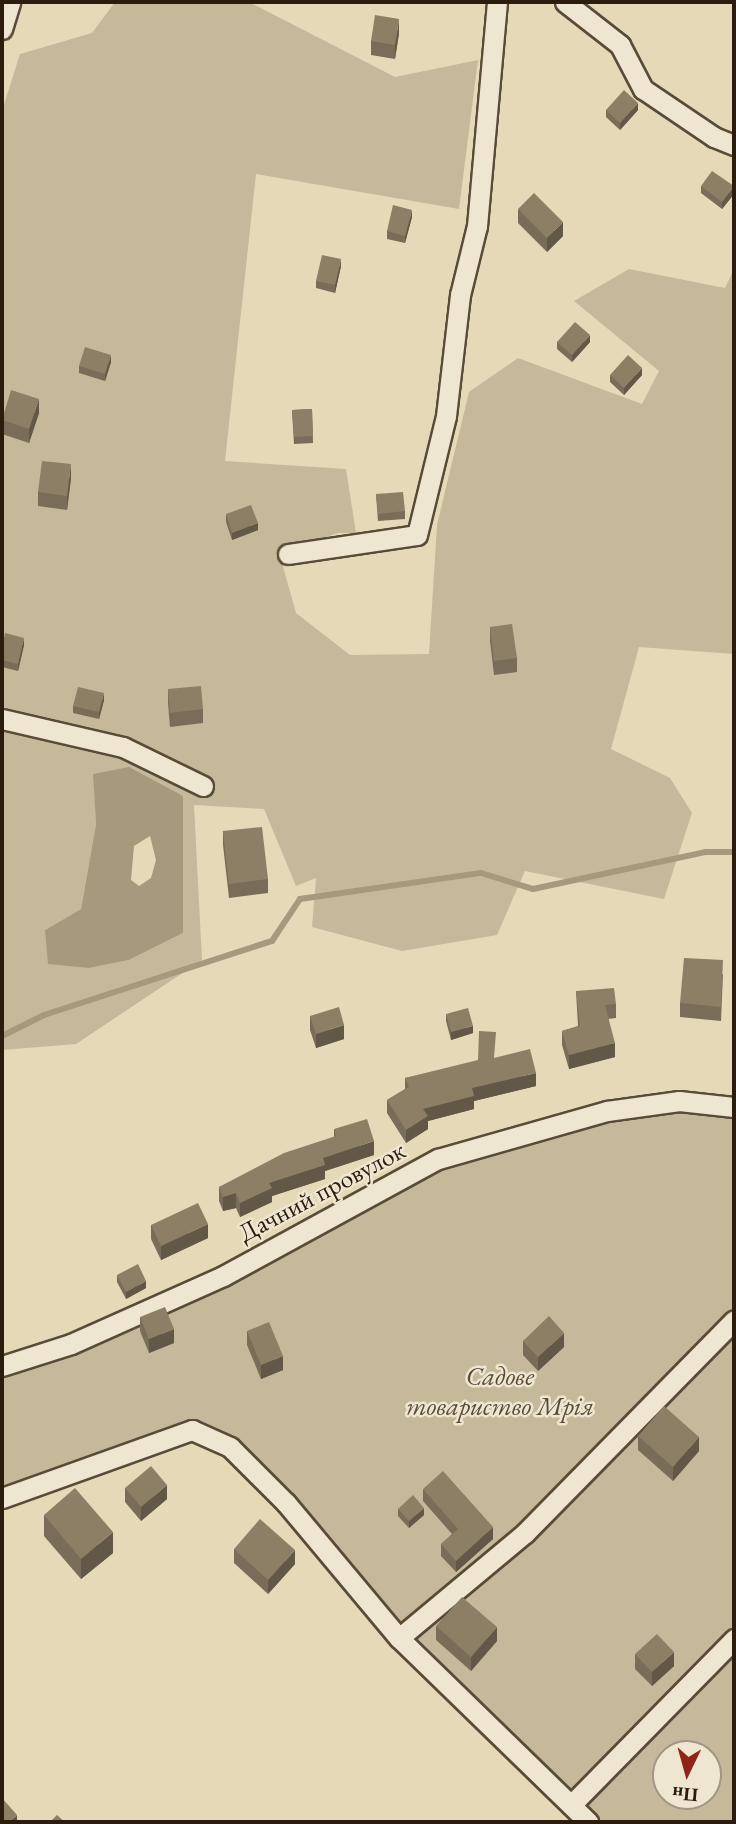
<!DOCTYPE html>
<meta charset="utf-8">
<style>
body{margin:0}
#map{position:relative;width:736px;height:1824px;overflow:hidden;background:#e6d9b8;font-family:"EB Garamond",serif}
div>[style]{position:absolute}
.green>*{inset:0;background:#c6b99b}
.water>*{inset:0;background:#a7997e}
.stream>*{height:6px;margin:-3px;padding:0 3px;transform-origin:3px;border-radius:3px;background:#a7997e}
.roads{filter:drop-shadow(2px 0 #5a4b38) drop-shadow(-2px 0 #5a4b38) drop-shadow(0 2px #5a4b38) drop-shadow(0 -2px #5a4b38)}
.minor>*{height:19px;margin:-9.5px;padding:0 9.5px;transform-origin:9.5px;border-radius:9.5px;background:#efe6d1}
.wall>*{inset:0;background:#796c58}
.shaded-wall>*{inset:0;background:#635847}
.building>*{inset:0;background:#8d7e66}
span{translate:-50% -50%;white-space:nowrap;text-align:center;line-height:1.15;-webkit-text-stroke:5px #efe6d1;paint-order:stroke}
.street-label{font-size:26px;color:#2c1c0d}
.park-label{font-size:26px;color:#5a4b38;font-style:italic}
.frame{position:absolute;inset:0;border:4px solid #2c1c0d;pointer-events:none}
.north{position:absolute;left:652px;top:1740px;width:70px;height:70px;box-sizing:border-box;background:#efe6d1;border:2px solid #a19583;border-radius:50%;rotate:185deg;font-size:19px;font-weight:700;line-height:28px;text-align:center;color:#2c1c0d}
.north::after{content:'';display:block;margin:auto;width:24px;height:32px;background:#8f2418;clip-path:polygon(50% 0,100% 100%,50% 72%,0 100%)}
</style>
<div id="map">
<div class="green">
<div style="clip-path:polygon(evenodd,115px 2px,249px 2px,395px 77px,478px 60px,459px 209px,256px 174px,225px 461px,346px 469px,356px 533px,338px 533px,279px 552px,296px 613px,350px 655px,429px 654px,437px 525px,469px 392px,518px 358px,642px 404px,659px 371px,574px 301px,629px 269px,725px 288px,734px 269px,734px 654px,639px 647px,611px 749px,670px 778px,692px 813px,664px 899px,525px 871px,497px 935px,402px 951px,312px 927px,316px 878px,296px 886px,264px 809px,194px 805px,202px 960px,76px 1044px,2px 1050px,2px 111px,20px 54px,92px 33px,115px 2px,94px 774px,183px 796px,183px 933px,129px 960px,89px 968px,45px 930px,81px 909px,96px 824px,94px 774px)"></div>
<div style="clip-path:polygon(evenodd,734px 1106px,734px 1822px,588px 1822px,399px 1638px,286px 1503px,192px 1430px,2px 1498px,2px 1366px,71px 1344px,438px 1159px,607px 1111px,734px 1106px,666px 1754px,708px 1754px,708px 1796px,666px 1796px,666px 1754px)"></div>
</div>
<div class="water">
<div style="clip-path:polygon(evenodd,129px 767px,183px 796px,183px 933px,129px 960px,89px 968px,48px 964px,45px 930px,81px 909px,96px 824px,93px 774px,129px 767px,150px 836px,156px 860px,151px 878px,139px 886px,131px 880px,134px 846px,150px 836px)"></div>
</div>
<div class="stream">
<div style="left:2px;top:1036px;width:47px;rotate:-26.6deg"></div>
<div style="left:44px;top:1015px;width:240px;rotate:-18deg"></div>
<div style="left:272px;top:941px;width:50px;rotate:-56.3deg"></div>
<div style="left:300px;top:899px;width:183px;rotate:-8.2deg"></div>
<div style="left:481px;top:873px;width:54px;rotate:17.1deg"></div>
<div style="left:533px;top:889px;width:176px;rotate:-12.1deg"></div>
<div style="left:705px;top:852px;width:29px"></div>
</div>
<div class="roads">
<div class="minor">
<div style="left:565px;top:2px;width:70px;rotate:38deg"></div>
<div style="left:620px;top:45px;width:50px;rotate:62.4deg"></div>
<div style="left:643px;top:89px;width:86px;rotate:34.1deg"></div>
<div style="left:714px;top:137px;width:22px;rotate:22deg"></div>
<div style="left:2px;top:29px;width:28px;rotate:-73deg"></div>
<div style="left:288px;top:554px;width:130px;rotate:-8.4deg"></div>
<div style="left:417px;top:535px;width:122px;rotate:-76.3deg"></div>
<div style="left:446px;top:416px;width:122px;rotate:-83.4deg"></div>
<div style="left:460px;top:295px;width:71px;rotate:-76.2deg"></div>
<div style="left:477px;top:226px;width:225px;rotate:-84.9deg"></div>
<div style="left:2px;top:719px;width:124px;rotate:13deg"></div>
<div style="left:123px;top:747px;width:89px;rotate:26deg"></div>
<div style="left:2px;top:1366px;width:72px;rotate:-17.7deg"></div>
<div style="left:71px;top:1344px;width:167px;rotate:-24.1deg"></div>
<div style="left:223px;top:1276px;width:245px;rotate:-28.6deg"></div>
<div style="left:438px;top:1159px;width:176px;rotate:-15.9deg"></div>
<div style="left:607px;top:1111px;width:73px;rotate:-7.9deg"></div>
<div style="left:679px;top:1101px;width:55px;rotate:6.2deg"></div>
<div style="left:2px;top:1498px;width:202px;rotate:-19.7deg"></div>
<div style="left:192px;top:1430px;width:42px;rotate:24.1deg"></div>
<div style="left:230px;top:1447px;width:79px;rotate:45deg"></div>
<div style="left:286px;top:1503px;width:176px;rotate:50.1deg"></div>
<div style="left:399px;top:1638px;width:264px;rotate:44.2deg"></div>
<div style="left:399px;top:1638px;width:164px;rotate:-39.8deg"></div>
<div style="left:525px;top:1533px;width:298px;rotate:-45.5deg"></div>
<div style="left:571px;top:1805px;width:233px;rotate:-45.5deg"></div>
</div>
</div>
<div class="wall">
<div style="clip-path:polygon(399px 33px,395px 59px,371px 55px,371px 41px)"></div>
<div style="clip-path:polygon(606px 110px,638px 110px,620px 130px,606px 117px)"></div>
<div style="clip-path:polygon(701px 186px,734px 194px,722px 209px,701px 193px)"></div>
<div style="clip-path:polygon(518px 209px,563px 236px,547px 252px,518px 223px)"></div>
<div style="clip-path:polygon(412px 217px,405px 243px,387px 239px,387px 231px)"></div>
<div style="clip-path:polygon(341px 266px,335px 293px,316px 288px,316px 281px)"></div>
<div style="clip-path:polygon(557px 342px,590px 342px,572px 362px,557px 349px)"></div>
<div style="clip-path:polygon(111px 362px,105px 381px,79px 373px,79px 366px)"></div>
<div style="clip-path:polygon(610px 375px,642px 375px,624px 395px,610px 382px)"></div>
<div style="clip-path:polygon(312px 409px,313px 443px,294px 444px,292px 410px)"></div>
<div style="clip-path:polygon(39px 413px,29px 443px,2px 434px,2px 418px)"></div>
<div style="clip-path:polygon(71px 478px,67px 510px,38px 506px,38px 492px)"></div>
<div style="clip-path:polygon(376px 494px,405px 511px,405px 519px,378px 521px)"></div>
<div style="clip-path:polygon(226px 514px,258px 530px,232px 540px,226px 522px)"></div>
<div style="clip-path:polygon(490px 627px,517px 658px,517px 672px,494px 675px,490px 641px)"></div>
<div style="clip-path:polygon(24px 645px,18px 671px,2px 667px,2px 648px)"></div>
<div style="clip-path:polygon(168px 689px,203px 709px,203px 723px,170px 727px,168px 703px)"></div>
<div style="clip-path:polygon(104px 700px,99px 719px,73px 713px,73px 706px)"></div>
<div style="clip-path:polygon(223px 831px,268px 879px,268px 893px,229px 898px,223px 845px)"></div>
<div style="clip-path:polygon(723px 974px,721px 1021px,680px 1017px,680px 1003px)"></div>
<div style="clip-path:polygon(576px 991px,616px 1004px,616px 1018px,608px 1019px,615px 1057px,569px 1069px,562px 1045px,562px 1031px,578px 1026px)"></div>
<div style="clip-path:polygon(446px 1014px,473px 1033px,451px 1040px,446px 1021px)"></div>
<div style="clip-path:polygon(310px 1016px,344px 1039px,316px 1048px,310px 1030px)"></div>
<div style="clip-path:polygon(495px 1058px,536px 1086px,474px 1101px,474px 1109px,428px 1121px,428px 1129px,406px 1143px,387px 1113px,387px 1100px,405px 1089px,405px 1078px)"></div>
<div style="clip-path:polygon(334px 1129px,374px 1155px,325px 1171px,325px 1179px,272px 1196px,272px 1202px,240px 1217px,236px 1208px,223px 1211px,219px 1201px,219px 1187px,334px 1137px)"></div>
<div style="clip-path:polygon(151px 1225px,208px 1238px,161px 1260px,151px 1239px)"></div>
<div style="clip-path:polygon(117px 1275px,146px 1288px,126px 1299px,117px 1282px)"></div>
<div style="clip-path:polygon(140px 1317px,174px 1343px,149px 1353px,140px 1331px)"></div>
<div style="clip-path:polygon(247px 1331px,283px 1370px,261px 1379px,247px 1345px)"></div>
<div style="clip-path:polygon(523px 1341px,564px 1347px,538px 1371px,523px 1355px)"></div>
<div style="clip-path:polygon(638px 1436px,699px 1451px,673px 1481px,638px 1450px)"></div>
<div style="clip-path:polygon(125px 1488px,167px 1499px,141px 1521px,125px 1502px)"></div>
<div style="clip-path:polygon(423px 1489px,493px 1539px,456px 1572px,441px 1556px,441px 1544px,452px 1534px,423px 1501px)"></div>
<div style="clip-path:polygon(398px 1509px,424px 1515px,409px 1528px,398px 1516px)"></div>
<div style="clip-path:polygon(44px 1515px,113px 1553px,81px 1579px,44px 1536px)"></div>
<div style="clip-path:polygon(234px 1549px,295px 1564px,268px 1594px,234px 1563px)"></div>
<div style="clip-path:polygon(436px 1626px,497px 1641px,471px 1671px,436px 1640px)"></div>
<div style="clip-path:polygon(635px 1654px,674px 1666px,652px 1686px,635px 1669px)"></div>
</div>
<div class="shaded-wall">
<div style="clip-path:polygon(399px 19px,399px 33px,395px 59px,395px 45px)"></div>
<div style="clip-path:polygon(638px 103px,638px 110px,620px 130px,620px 123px)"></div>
<div style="clip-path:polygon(734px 186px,734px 194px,722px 209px,722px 202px)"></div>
<div style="clip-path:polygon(412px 210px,412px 217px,405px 243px,405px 236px)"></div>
<div style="clip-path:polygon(563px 222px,563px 236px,547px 252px,547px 238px)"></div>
<div style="clip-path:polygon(341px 259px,341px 266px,335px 293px,335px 285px)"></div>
<div style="clip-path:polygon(590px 335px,590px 342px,572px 362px,572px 355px)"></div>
<div style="clip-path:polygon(111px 355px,111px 362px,105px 381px,105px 374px)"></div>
<div style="clip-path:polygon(642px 368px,642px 375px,624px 395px,624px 388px)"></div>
<div style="clip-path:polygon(39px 399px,39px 413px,29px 443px,29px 429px)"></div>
<div style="clip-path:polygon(71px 464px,71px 478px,67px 510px,67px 496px)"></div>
<div style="clip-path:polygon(258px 523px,258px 530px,232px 540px,232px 533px)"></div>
<div style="clip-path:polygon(24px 638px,24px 645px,18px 671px,18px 664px)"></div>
<div style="clip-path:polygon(104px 693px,104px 700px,99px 719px,99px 712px)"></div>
<div style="clip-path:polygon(344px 1025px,344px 1039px,316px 1048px,316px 1034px)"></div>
<div style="clip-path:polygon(473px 1026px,473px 1033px,451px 1040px,451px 1032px)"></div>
<div style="clip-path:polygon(615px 1043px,615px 1057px,569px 1069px,569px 1055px)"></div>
<div style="clip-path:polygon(536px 1073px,536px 1086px,474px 1101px,474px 1109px,428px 1121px,428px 1129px,406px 1143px,406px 1130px,423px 1109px,472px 1088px)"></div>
<div style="clip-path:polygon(374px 1141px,374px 1155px,325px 1171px,325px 1179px,272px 1196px,272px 1202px,240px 1217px,240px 1203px,269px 1183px,323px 1158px)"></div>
<div style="clip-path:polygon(236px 1193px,236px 1208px,223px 1211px,223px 1197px)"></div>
<div style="clip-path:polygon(208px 1224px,208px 1238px,161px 1260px,161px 1246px)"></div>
<div style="clip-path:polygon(146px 1281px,146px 1288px,126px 1299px,126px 1292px)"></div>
<div style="clip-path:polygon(174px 1329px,174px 1343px,149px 1353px,149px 1339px)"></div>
<div style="clip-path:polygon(564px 1333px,564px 1347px,538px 1371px,538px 1357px)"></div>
<div style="clip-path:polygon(283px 1356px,283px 1370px,261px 1379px,261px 1365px)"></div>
<div style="clip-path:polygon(699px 1437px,699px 1451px,673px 1481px,673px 1467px)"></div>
<div style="clip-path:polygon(167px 1485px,167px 1499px,141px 1521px,141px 1507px)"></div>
<div style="clip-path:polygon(424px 1508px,424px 1515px,409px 1528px,409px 1521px)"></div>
<div style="clip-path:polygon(493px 1527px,493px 1539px,456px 1572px,456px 1561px)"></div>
<div style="clip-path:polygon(113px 1532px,113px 1553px,81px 1579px,81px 1559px)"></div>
<div style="clip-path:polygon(295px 1550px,295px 1564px,268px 1594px,268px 1580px)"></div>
<div style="clip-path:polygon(497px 1627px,497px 1641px,471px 1671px,471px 1657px)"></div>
<div style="clip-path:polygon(674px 1652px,674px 1666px,652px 1686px,652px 1672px)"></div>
<div style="clip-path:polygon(17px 1815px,17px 1822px,9px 1822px)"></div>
</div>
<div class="building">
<div style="clip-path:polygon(375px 15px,399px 19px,395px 45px,371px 41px)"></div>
<div style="clip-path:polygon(624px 90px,638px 103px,620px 123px,606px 110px)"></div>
<div style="clip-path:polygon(712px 171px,734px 186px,722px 202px,701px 186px)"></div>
<div style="clip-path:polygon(534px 193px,563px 222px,547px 238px,518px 209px)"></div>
<div style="clip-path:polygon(393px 205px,412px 210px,405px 236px,387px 231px)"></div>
<div style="clip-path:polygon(322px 255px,341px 259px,335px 285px,316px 281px)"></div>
<div style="clip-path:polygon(575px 322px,590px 335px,572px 355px,557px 342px)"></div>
<div style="clip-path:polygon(85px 347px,111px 355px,105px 374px,79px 366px)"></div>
<div style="clip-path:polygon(628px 355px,642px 368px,624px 388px,610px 375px)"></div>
<div style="clip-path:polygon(11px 390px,39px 399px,29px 429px,2px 420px)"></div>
<div style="clip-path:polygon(312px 409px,313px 436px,294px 437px,292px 410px)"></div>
<div style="clip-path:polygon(42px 461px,71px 464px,67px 496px,38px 492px)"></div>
<div style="clip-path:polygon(403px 492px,405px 511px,378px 514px,376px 494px)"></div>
<div style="clip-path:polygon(251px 505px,258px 523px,232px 533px,226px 514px)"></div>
<div style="clip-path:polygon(512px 624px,517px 658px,494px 661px,490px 627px)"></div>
<div style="clip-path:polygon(5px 633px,24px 638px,18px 664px,2px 660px,2px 648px)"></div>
<div style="clip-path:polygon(201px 686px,203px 709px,170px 713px,168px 689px)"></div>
<div style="clip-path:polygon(78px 687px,104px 693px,99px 712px,73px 706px)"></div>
<div style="clip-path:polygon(262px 827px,268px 879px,229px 884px,223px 831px)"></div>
<div style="clip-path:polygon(684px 958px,723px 960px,721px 1007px,680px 1003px)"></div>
<div style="clip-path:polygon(614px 988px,616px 1004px,605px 1005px,615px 1043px,569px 1055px,562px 1031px,580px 1026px,576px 991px)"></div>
<div style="clip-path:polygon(339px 1007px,344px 1025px,316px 1034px,310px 1016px)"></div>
<div style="clip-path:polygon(468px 1008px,473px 1026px,451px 1032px,446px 1014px)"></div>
<div style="clip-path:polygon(479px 1031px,496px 1032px,494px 1058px,530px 1049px,536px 1073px,472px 1088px,474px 1096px,423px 1109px,428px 1116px,406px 1130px,387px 1100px,409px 1087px,405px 1078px,478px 1060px)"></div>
<div style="clip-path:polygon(367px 1119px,374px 1141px,323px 1158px,325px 1165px,269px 1183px,272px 1188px,240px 1203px,236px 1193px,223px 1197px,219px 1187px,284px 1153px,336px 1136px,334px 1129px)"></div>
<div style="clip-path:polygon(198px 1203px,208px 1224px,161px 1246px,151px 1225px)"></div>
<div style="clip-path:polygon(138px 1264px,146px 1281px,126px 1292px,117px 1275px)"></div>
<div style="clip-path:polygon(165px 1307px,174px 1329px,149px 1339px,140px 1317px)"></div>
<div style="clip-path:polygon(549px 1316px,564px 1333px,538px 1357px,523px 1341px)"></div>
<div style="clip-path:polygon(269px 1322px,283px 1356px,261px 1365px,247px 1331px)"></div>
<div style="clip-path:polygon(664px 1406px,699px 1437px,673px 1467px,638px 1436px)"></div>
<div style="clip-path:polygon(151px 1466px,167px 1485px,141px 1507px,125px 1488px)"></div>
<div style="clip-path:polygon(443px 1471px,493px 1527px,456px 1561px,441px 1544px,458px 1529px,423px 1489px)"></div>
<div style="clip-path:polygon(75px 1488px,113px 1532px,81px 1559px,44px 1515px)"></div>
<div style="clip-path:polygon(413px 1495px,424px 1508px,409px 1521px,398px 1509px)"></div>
<div style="clip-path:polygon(260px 1519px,295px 1550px,268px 1580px,234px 1549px)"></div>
<div style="clip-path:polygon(462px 1597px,497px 1627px,471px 1657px,436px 1626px)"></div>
<div style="clip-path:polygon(657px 1634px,674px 1652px,652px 1672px,635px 1654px)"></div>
<div style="clip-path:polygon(2px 1798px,17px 1815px,9px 1822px,2px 1822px)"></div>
<div style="clip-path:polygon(57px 1815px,65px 1822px,50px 1822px)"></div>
</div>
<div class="street-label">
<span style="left:322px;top:1192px;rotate:-28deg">Дачний провулок</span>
</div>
<div class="park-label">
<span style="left:500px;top:1392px">Садове<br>товариство Мрія</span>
</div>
<div class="frame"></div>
<div class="north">Пн</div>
</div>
